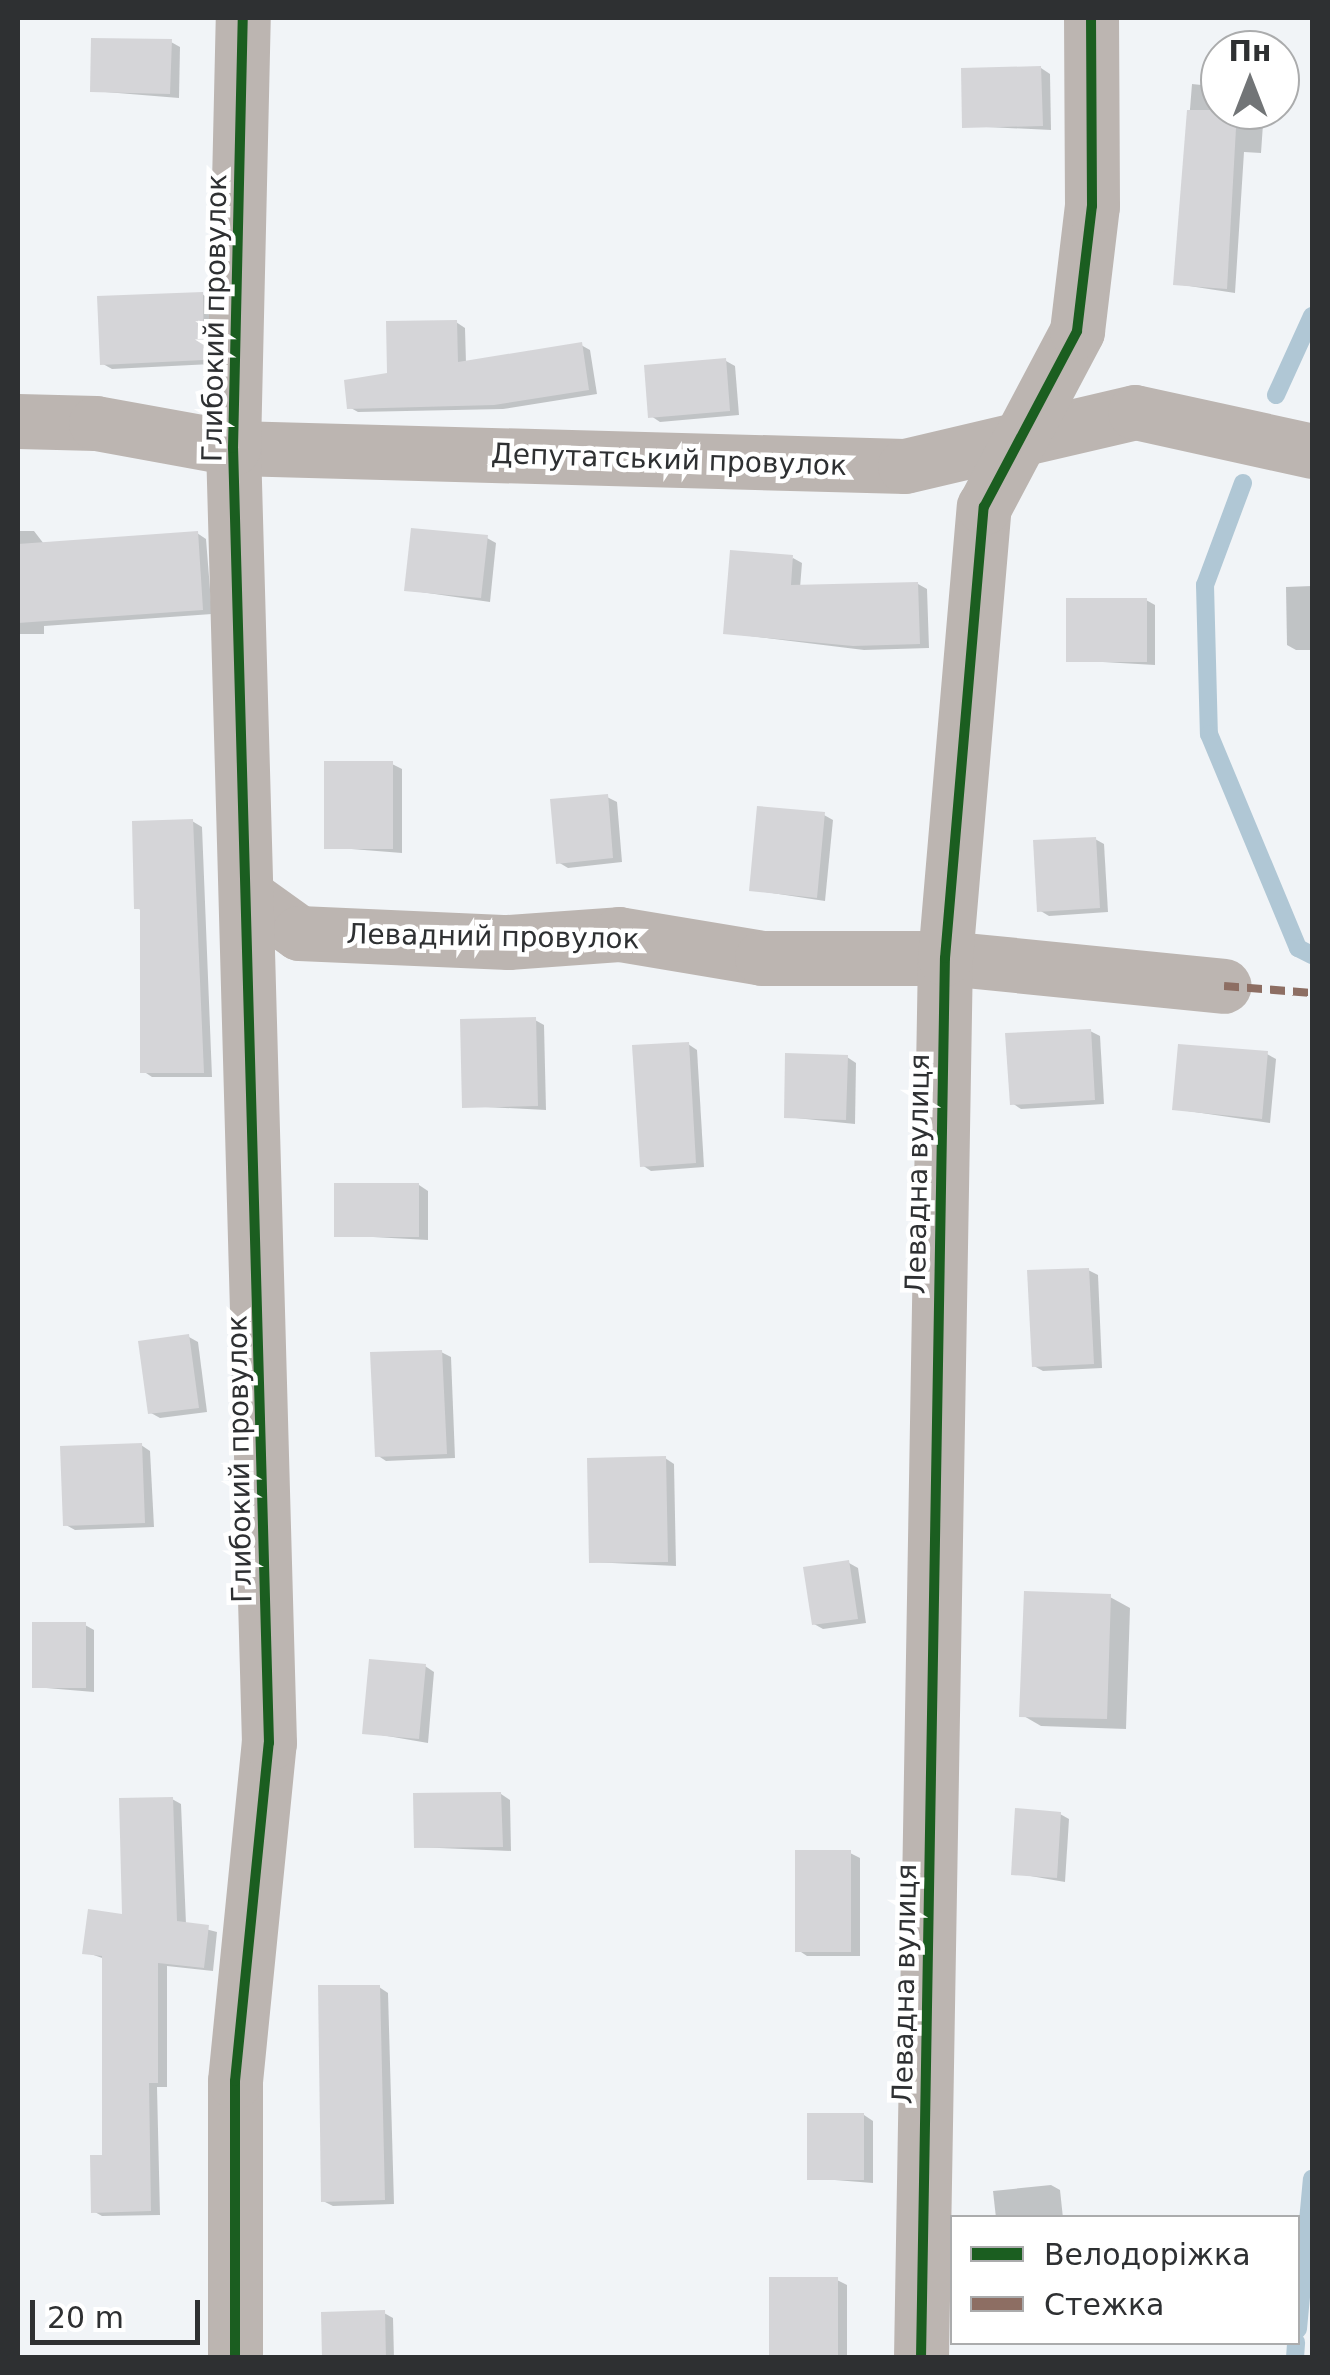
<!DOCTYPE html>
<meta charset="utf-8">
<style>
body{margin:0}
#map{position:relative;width:1330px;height:2375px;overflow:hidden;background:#f1f4f7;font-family:"DejaVu Sans",sans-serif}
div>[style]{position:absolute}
.shadow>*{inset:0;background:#0003}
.stream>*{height:18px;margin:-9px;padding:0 9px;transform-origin:9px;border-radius:9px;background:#b0c7d5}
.building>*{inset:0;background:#d5d5d8}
.minor>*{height:55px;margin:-27.5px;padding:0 27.5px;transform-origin:27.5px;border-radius:27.5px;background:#bcb5b1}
.quiet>*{height:8px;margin-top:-4px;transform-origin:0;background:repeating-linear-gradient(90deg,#8d6e63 0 15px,transparent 0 23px)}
.cycleway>*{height:10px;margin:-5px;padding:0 5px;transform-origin:5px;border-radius:5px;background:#1b5e20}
span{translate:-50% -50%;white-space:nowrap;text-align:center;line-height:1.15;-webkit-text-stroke:9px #fff;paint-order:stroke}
.street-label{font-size:28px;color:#2e3032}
.frame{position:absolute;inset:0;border:20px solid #2e3032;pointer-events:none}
.legend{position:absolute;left:950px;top:2215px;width:350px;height:130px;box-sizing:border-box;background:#fff;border:2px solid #abacad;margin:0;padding:12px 18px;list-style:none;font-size:30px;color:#2e3032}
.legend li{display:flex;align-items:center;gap:20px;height:50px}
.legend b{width:50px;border:2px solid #abacad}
.north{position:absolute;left:1200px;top:30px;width:100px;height:100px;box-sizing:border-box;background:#fff;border:2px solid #abacad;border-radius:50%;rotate:0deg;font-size:28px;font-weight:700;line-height:40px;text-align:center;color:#2e3032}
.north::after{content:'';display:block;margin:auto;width:35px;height:45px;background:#727577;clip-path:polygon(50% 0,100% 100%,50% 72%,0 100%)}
.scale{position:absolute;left:30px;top:2300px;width:170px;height:45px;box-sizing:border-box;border:5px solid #2e3032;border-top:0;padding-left:12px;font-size:30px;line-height:35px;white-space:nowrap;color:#2e3032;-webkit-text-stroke:8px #fff;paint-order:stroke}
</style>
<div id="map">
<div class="shadow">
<div style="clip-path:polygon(171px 42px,180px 47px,179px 98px,93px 91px)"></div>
<div style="clip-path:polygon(1041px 68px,1050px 74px,1051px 130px,965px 126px)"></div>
<div style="clip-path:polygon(1192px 84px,1220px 87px,1220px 110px,1264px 110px,1261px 153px,1244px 152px,1235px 293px,1176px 284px)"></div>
<div style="clip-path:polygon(202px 294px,211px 300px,212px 364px,112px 369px,103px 364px)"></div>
<div style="clip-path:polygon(456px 322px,465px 328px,466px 363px,581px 345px,590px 350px,597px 394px,503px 409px,358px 412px,349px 407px)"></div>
<div style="clip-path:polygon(726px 361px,735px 366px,739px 415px,660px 422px,651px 416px)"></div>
<div style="clip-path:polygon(18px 531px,34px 531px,44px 544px,197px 533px,206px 539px,212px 614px,44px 626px,44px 634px,18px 634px)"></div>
<div style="clip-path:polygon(487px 538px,496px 543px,490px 602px,407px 590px)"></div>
<div style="clip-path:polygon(793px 558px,802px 563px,800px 588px,918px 584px,927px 589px,929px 648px,864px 650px,726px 633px)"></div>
<div style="clip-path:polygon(1312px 586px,1312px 650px,1296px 650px,1287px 645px,1286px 587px)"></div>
<div style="clip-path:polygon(1146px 600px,1155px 605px,1155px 665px,1068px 660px)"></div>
<div style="clip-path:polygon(392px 764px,402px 769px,402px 853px,326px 847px)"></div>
<div style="clip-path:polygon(607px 797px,617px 802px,622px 862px,568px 868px,558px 862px)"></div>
<div style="clip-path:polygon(824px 815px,833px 820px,825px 901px,752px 890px)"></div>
<div style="clip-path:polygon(192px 821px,202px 827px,212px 1077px,152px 1077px,143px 1071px,143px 911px,137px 908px)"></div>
<div style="clip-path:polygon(1095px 839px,1104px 844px,1108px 912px,1049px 916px,1039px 910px)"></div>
<div style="clip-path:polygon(535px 1020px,544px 1025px,546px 1110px,465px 1106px)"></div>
<div style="clip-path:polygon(1090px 1031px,1100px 1036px,1104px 1104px,1021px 1109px,1012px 1103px)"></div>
<div style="clip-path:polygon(688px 1044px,697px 1050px,704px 1167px,651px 1171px,642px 1165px)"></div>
<div style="clip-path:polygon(1267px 1054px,1276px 1059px,1270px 1123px,1174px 1109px)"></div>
<div style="clip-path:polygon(847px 1057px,856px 1063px,855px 1124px,786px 1117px)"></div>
<div style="clip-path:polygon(419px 1185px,428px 1191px,428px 1240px,336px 1235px)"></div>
<div style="clip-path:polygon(1088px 1270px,1098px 1275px,1102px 1368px,1043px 1371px,1034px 1366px)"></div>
<div style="clip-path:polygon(189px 1337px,198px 1342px,207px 1412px,160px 1418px,151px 1413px)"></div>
<div style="clip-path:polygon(441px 1352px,451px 1357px,455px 1458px,386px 1461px,377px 1455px)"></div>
<div style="clip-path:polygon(141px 1445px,150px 1451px,154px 1527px,75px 1530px,66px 1525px)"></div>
<div style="clip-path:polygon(665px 1458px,674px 1464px,676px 1566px,591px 1562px)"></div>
<div style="clip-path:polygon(849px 1563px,858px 1568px,866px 1623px,823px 1629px,814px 1624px)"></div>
<div style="clip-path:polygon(1110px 1597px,1130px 1608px,1126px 1729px,1041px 1726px,1022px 1715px)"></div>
<div style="clip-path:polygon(85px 1625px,94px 1630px,94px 1692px,34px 1687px)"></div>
<div style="clip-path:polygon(425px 1666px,434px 1672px,428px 1743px,364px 1732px)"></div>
<div style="clip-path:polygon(501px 1794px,510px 1800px,511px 1851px,416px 1847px)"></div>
<div style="clip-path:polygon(172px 1799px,181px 1804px,186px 1924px,217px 1932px,213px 1971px,167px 1966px,167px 2087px,157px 2087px,160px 2215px,102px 2216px,93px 2211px,105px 2157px,105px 1959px,85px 1952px,124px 1917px)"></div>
<div style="clip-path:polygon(1060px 1814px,1069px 1819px,1065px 1882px,1013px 1873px)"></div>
<div style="clip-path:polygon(850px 1853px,860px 1858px,860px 1956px,807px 1956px,798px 1950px)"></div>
<div style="clip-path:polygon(379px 1987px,388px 1993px,394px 2204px,333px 2206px,323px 2201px)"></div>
<div style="clip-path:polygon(864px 2115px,873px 2121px,873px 2183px,809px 2178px)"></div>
<div style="clip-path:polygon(1051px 2185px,1060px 2190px,1063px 2218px,996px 2218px,993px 2191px)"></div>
<div style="clip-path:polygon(837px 2280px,847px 2285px,847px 2358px,771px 2358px)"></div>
<div style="clip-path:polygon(384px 2313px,393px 2318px,394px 2358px,324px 2358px)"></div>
</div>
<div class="stream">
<div style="left:1276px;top:395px;width:87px;rotate:-65.5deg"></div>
<div style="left:1243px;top:483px;width:109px;rotate:110.4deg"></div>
<div style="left:1205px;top:585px;width:149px;rotate:88.5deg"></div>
<div style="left:1209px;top:734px;width:232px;rotate:67.4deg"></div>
<div style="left:1298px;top:948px;width:16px;rotate:27deg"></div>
<div style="left:1298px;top:2329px;width:151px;rotate:-84.7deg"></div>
<div style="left:1295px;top:2358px;width:16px;rotate:-86deg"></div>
</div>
<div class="building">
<div style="clip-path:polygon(91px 38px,172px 39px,170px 94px,90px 92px)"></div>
<div style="clip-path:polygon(1041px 66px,1043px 126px,962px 128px,961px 68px)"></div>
<div style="clip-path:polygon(1187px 110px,1237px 110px,1227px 289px,1173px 285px)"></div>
<div style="clip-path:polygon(203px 292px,204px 360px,100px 365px,97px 296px)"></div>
<div style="clip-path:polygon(457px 320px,458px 362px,582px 342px,589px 390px,494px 405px,347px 409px,344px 380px,387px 373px,386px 321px)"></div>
<div style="clip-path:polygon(726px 358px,730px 411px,648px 418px,644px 365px)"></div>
<div style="clip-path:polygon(411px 528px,488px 535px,481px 598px,404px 591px)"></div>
<div style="clip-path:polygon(198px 531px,203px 610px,18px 623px,18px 544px)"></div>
<div style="clip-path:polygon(730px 550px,793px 555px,791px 585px,918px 582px,920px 644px,853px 646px,723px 634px)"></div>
<div style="clip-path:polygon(1066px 598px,1147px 598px,1147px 662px,1066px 662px)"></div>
<div style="clip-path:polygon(324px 761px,393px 761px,393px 849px,324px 849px)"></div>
<div style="clip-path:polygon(608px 794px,613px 858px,556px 864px,550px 799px)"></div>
<div style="clip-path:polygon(757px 806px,825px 812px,817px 898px,749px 891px)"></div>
<div style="clip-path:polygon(193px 819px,204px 1073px,140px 1073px,140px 909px,134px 909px,132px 821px)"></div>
<div style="clip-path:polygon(1096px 837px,1100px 908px,1037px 912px,1033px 840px)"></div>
<div style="clip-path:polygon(536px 1017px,538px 1106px,462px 1108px,460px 1019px)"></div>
<div style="clip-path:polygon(1091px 1029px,1095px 1100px,1010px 1105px,1005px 1033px)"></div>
<div style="clip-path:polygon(689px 1042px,696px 1163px,640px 1167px,632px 1045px)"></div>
<div style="clip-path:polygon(1178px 1044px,1268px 1051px,1262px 1119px,1172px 1110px)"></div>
<div style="clip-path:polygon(785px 1053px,848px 1055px,846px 1120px,784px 1118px)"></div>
<div style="clip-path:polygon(334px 1183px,419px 1183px,419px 1237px,334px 1237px)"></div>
<div style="clip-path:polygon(1089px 1268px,1094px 1364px,1032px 1367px,1027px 1270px)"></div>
<div style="clip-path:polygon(189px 1334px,199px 1408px,148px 1414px,138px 1341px)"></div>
<div style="clip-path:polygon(442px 1350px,447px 1454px,375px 1457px,370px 1352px)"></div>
<div style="clip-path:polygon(142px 1443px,145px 1523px,63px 1526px,60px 1446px)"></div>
<div style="clip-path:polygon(666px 1456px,668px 1562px,589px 1563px,587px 1458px)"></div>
<div style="clip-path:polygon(849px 1560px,858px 1619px,812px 1625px,803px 1567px)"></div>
<div style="clip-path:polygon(1024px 1591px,1111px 1594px,1107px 1719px,1019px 1717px)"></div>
<div style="clip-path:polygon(32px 1622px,86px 1622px,86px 1688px,32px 1688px)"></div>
<div style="clip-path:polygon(369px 1659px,426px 1664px,419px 1739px,362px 1734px)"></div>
<div style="clip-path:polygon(501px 1792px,503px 1847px,414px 1848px,413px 1793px)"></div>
<div style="clip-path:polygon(173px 1797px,177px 1921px,209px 1925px,204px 1968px,158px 1963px,158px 2083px,149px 2083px,151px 2211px,91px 2213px,90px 2155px,102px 2155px,102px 1956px,82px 1954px,88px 1909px,122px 1914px,119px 1798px)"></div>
<div style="clip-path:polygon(1015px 1808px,1061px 1812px,1057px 1878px,1011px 1875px)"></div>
<div style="clip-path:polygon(795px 1850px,851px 1850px,851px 1952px,795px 1952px)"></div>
<div style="clip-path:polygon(318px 1985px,380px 1985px,385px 2200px,321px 2202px)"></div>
<div style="clip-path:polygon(807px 2113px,864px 2113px,864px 2180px,807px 2180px)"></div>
<div style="clip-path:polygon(769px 2277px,838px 2277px,838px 2358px,769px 2358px)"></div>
<div style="clip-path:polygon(385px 2310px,386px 2358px,322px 2358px,321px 2312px)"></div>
</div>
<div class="minor">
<div style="left:18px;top:421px;width:78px;rotate:1.5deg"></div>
<div style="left:96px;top:423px;width:139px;rotate:10.3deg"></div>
<div style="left:233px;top:448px;width:672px;rotate:1.53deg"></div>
<div style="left:905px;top:466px;width:236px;rotate:-13.2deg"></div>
<div style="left:1135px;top:412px;width:181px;rotate:12.4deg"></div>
<div style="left:250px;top:898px;width:60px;rotate:35.5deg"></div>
<div style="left:299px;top:933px;width:209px;rotate:2.5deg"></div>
<div style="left:508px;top:942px;width:111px;rotate:-4.1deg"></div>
<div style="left:619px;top:934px;width:145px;rotate:9.5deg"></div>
<div style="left:762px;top:958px;width:183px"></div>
<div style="left:945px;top:958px;width:280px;rotate:5.7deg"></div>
<div style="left:235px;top:2358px;width:277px;rotate:-90deg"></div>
<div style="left:235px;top:2081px;width:340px;rotate:-84.3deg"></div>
<div style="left:269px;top:1743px;width:1296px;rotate:-91.59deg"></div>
<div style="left:233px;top:448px;width:430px;rotate:-88.7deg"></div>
<div style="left:921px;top:2358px;width:1400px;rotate:-89.02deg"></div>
<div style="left:945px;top:958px;width:453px;rotate:-85.1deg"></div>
<div style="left:984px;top:507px;width:199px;rotate:-62.1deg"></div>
<div style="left:1077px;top:331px;width:126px;rotate:-83.2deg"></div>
<div style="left:1092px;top:206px;width:188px;rotate:-90.3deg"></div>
</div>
<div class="quiet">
<div style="left:1224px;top:986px;width:88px;rotate:4.5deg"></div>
</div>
<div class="cycleway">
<div style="left:235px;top:2358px;width:277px;rotate:-90deg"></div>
<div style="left:235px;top:2081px;width:340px;rotate:-84.3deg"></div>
<div style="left:269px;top:1743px;width:1296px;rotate:-91.59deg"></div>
<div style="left:233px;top:448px;width:430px;rotate:-88.7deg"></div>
<div style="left:921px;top:2358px;width:1400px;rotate:-89.02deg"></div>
<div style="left:945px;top:958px;width:453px;rotate:-85.1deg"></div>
<div style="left:984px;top:507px;width:199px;rotate:-62.1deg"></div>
<div style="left:1077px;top:331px;width:126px;rotate:-83.2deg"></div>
<div style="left:1092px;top:206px;width:188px;rotate:-90.3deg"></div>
</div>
<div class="street-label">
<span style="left:215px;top:318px;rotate:-89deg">Глибокий провулок</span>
<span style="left:669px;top:460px;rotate:2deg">Депутатський провулок</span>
<span style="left:493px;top:937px;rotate:1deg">Левадний провулок</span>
<span style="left:918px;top:1174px;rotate:-89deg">Левадна вулиця</span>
<span style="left:240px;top:1459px;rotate:-91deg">Глибокий провулок</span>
<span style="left:905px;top:1984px;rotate:-89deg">Левадна вулиця</span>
</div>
<div class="frame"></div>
<ul class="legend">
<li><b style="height:12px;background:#1b5e20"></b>Велодоріжка</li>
<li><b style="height:12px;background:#8d6e63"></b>Стежка</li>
</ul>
<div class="north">Пн</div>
<div class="scale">20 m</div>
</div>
